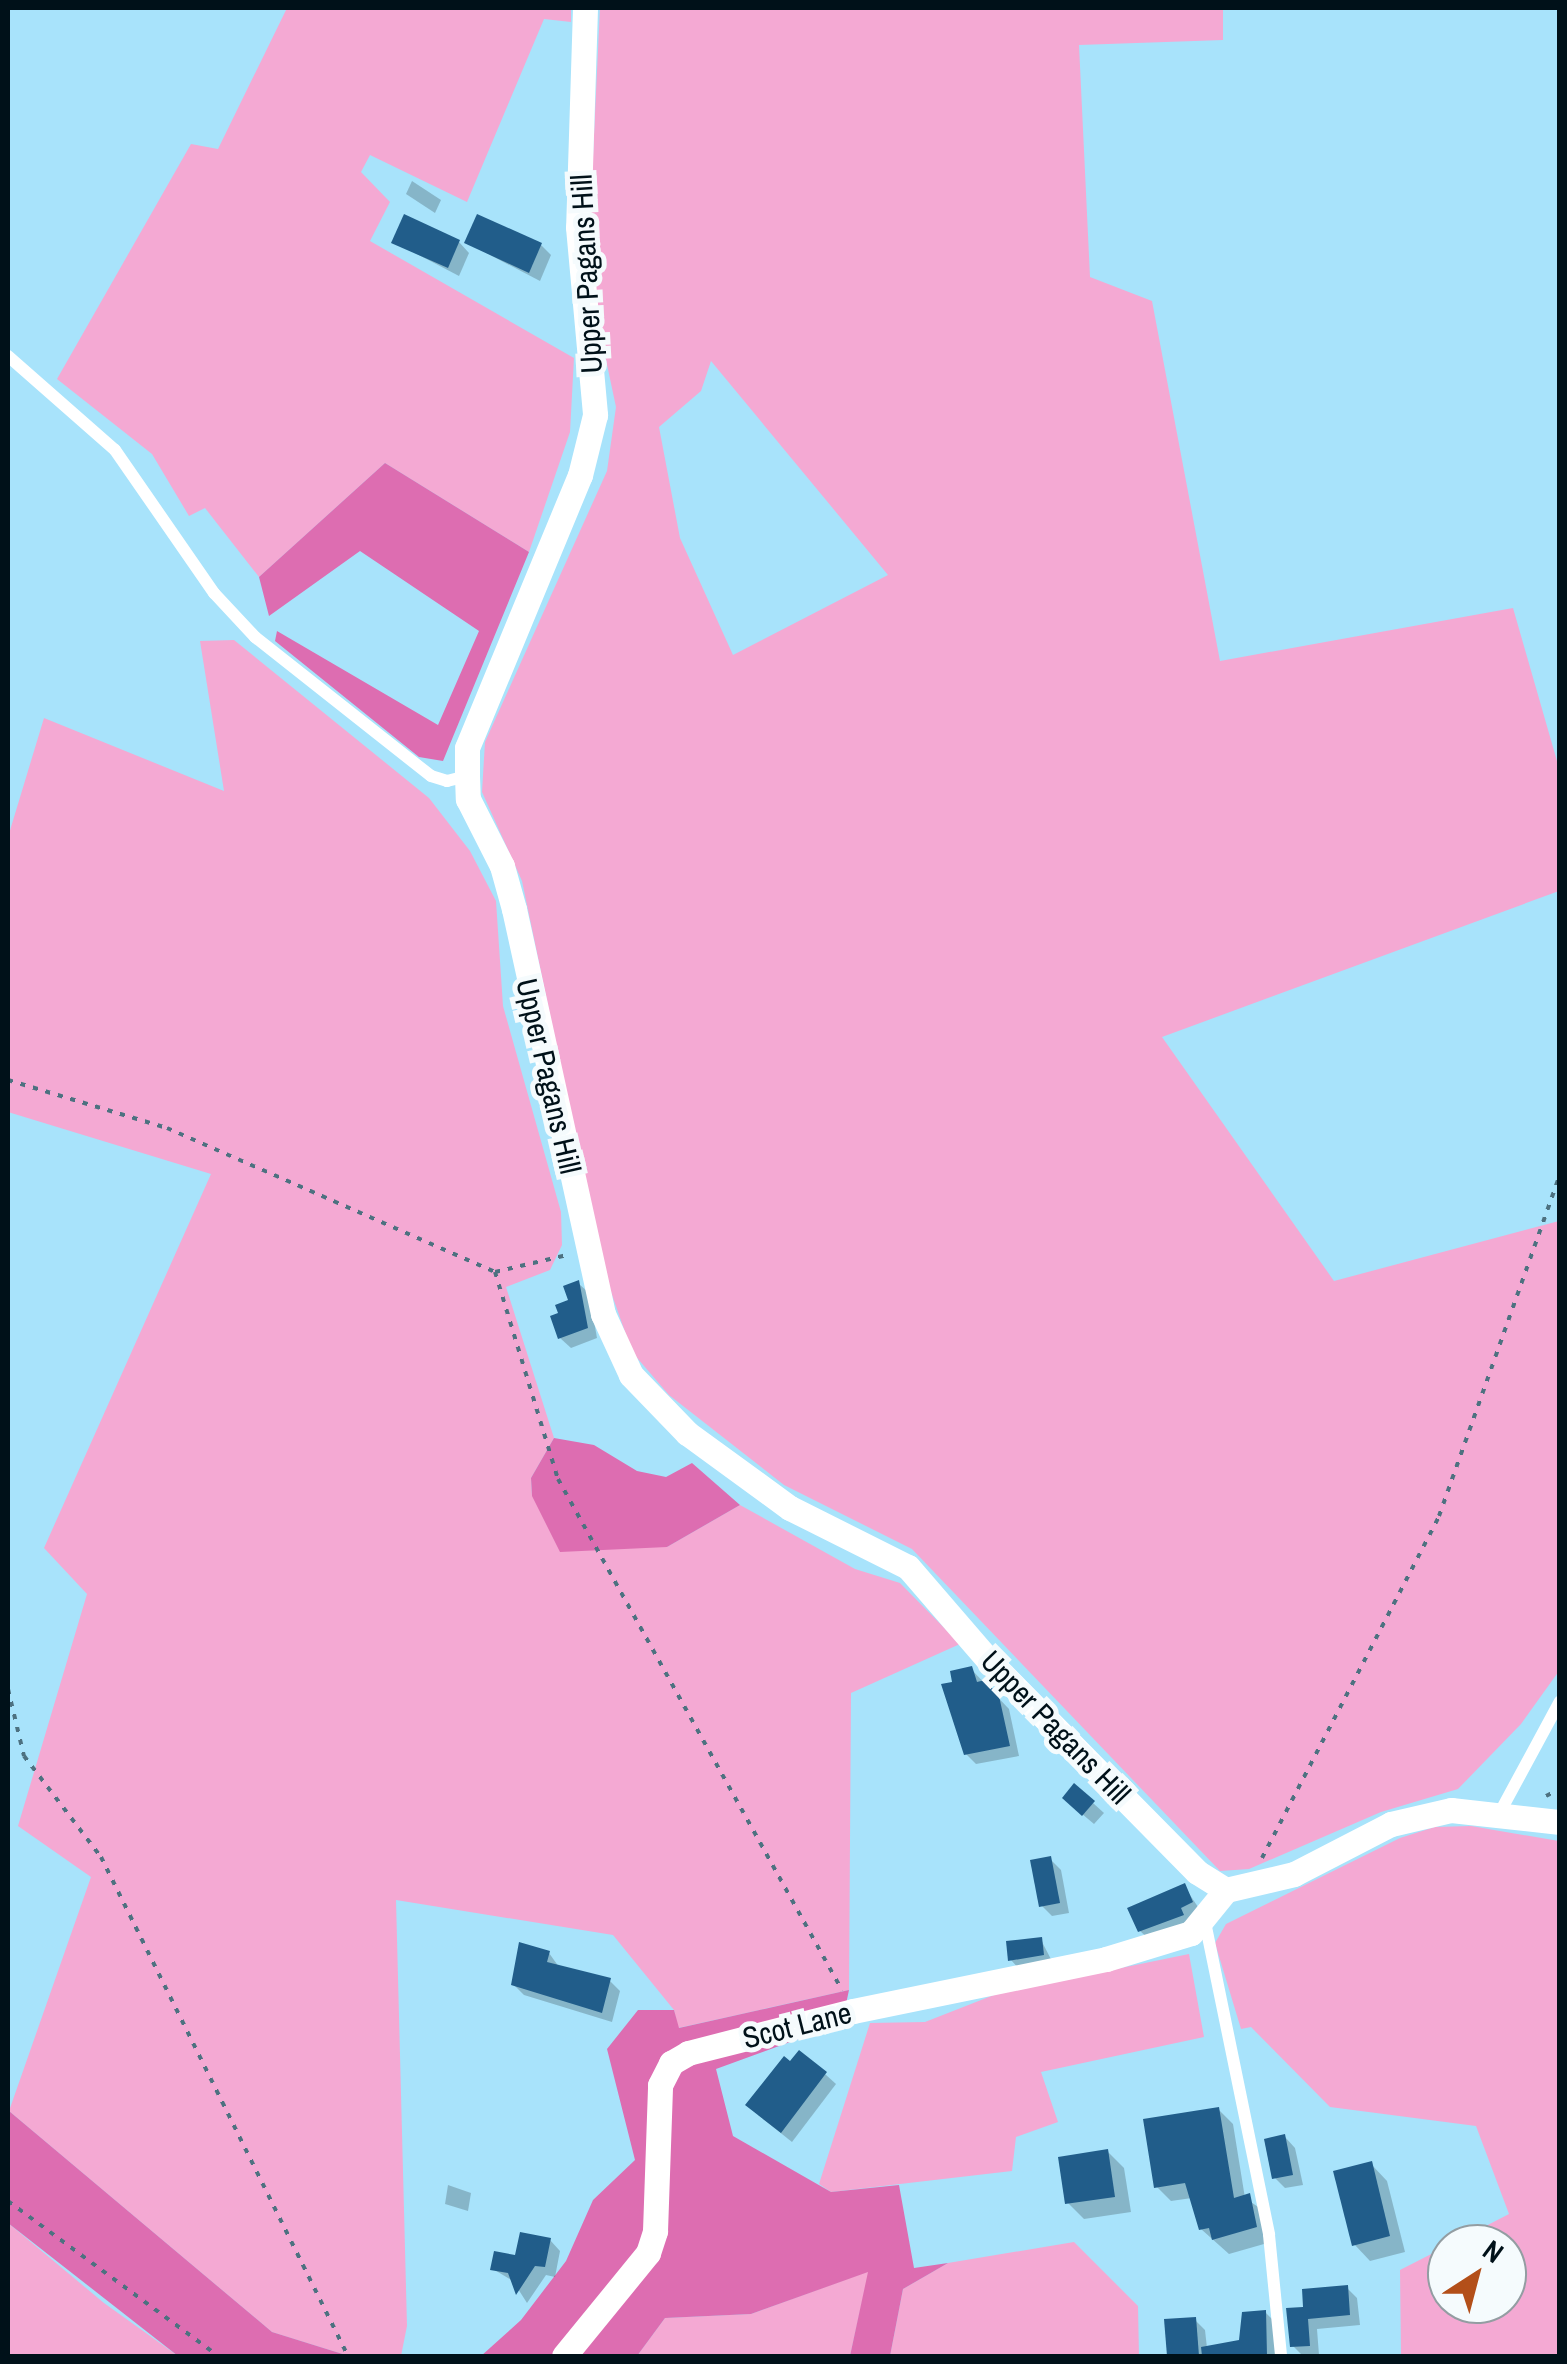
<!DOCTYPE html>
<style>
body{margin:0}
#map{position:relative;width:1567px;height:2364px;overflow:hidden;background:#a8e3fb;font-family:"Archivo Narrow",sans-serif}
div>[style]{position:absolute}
.green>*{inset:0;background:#f4a9d3}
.forest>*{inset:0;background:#dd6db1}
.shadow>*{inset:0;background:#0003}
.building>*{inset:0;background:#215d8a}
.path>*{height:4px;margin-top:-2px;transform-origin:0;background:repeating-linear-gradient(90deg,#4d7180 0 5px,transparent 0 13px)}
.lane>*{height:12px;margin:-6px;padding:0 6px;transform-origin:6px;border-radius:6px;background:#fff}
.street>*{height:25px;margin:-12.5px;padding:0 12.5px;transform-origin:12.5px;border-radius:12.5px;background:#fff}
span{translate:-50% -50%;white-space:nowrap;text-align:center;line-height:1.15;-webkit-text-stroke:10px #f5fbfd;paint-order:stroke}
.street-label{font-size:30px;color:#001119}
.frame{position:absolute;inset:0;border:10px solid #001119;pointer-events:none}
.north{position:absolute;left:1427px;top:2224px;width:100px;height:100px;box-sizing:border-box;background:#f5fbfd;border:2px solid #939da2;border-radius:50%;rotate:36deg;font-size:28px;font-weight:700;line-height:40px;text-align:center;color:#001119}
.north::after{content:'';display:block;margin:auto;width:35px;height:45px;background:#b34f19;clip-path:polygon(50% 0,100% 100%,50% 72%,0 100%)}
</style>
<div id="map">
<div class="green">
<div style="clip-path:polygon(287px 8px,571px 8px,571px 22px,544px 19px,467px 202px,370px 155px,361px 172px,390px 202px,370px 241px,574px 358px,570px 432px,529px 552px,385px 463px,259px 577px,205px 508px,189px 516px,152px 454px,57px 379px,191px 144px,218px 149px)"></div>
<div style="clip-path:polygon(evenodd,600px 8px,1223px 8px,1223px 40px,1079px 45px,1090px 277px,1152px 301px,1220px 661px,1513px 608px,1559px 768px,1559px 891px,1162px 1037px,1334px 1281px,1559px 1221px,1559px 1671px,1521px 1724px,1458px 1789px,1381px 1812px,1249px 1869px,1220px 1871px,912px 1549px,784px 1485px,669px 1395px,632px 1352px,603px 1269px,522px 881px,482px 792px,485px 742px,607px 471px,616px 407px,599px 327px,590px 220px,600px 8px,711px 361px,888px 575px,733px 655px,680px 538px,659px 427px,701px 391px,711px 361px)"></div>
<div style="clip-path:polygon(234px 640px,429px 798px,470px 851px,496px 901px,503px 1006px,561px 1212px,562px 1245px,550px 1270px,506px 1287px,554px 1438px,531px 1478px,532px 1496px,667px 1547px,740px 1505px,855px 1569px,900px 1583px,960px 1644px,851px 1693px,849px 1990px,678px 2028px,674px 2010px,613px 1935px,396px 1900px,407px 2326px,401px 2356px,349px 2356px,272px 2332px,9px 2111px,91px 1877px,18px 1826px,87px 1594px,44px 1548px,211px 1174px,8px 1112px,8px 837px,44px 718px,224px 791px,200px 641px)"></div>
<div style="clip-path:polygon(1471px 1826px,1559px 1841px,1559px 2356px,1401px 2356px,1400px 2270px,1447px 2246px,1447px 2304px,1507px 2304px,1507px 2244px,1451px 2244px,1509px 2214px,1476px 2126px,1330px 2107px,1251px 2027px,1241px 2029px,1215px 1943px,1226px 1924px,1400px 1838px,1435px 1827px)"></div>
<div style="clip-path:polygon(1189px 1954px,1204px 2037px,1041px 2072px,1058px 2122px,1016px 2137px,1012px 2171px,831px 2192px,819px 2184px,870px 2023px,925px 2022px,999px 1993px)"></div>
<div style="clip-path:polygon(8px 2223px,104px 2303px,178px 2356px,8px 2356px)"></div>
<div style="clip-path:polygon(1074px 2242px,1138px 2306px,1139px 2356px,890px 2356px,903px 2289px,948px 2263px)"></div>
<div style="clip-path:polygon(869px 2271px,850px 2356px,637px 2356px,665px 2318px,751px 2314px)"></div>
</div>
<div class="forest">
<div style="clip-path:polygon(385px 463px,529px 552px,443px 761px,419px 757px,275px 641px,277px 631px,438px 725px,479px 631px,360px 551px,269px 616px,259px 577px)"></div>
<div style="clip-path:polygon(554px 1438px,594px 1445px,637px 1471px,666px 1477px,692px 1463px,740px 1505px,667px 1547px,560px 1552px,532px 1496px,531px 1478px)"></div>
<div style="clip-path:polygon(849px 1990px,842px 2023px,716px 2069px,733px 2136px,831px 2192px,899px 2185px,914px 2268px,948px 2263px,903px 2289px,890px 2356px,850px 2356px,868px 2272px,751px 2314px,665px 2318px,637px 2356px,481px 2356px,521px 2320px,566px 2261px,593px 2200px,635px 2160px,607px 2049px,638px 2010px,674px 2010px,679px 2028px)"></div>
<div style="clip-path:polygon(9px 2111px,272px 2332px,349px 2356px,178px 2356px,8px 2223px)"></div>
</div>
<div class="shadow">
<div style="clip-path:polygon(412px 181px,441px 200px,435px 213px,406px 194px)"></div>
<div style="clip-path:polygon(394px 242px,459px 242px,469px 253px,459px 276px)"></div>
<div style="clip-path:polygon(467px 243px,541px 245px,551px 255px,540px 281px)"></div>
<div style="clip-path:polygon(578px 1283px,589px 1293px,597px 1338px,571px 1348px,560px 1338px)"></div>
<div style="clip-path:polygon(971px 1669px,1009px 1709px,1019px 1756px,976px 1764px,966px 1754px,955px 1684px)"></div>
<div style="clip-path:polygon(1093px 1803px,1104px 1813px,1094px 1824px,1075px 1808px)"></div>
<div style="clip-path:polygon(1050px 1859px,1061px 1870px,1069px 1913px,1052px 1916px,1042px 1906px)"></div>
<div style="clip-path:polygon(1184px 1886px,1202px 1913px,1151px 1941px,1140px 1931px)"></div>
<div style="clip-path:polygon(1041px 1940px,1054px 1965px,1021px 1971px,1011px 1960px)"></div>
<div style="clip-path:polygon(549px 1953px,559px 1967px,609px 1980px,620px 1991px,612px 2022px,524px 1995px,513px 1984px)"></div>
<div style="clip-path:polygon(825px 2074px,836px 2084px,792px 2142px,758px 2115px)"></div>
<div style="clip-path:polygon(1218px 2109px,1233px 2124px,1245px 2198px,1264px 2211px,1271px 2242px,1229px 2254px,1201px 2229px,1192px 2198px,1171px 2201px,1156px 2186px)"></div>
<div style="clip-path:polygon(1285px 2137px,1295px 2148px,1303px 2185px,1285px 2188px,1275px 2178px)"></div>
<div style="clip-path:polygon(1108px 2152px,1124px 2168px,1131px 2212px,1084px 2219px,1068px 2203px)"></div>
<div style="clip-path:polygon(1371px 2164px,1387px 2181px,1405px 2252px,1370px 2261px,1354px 2244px)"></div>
<div style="clip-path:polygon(448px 2185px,471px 2193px,468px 2211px,445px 2204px)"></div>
<div style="clip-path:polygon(550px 2240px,560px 2251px,555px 2277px,546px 2275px,527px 2303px,513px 2281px,493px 2269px)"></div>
<div style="clip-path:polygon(1347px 2288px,1357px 2298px,1360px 2325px,1317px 2329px,1319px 2355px,1303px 2356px,1293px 2346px,1306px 2309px)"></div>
<div style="clip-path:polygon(1265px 2312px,1276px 2323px,1281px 2356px,1158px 2356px,1169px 2355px,1195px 2320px,1205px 2330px,1207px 2348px,1241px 2342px)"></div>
</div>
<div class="building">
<div style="clip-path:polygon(404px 214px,460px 240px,448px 268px,391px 243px)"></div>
<div style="clip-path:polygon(477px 214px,542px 243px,529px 273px,464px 243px)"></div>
<div style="clip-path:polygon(579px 1280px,588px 1328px,558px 1339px,550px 1316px,558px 1313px,555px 1305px,568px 1300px,563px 1286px)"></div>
<div style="clip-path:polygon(972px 1666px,977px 1682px,985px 1680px,999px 1696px,1010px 1746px,964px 1755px,941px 1684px,952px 1682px,950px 1671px)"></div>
<div style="clip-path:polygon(1074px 1783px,1095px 1801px,1082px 1816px,1062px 1798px)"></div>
<div style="clip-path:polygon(1051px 1856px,1060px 1903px,1039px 1907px,1030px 1860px)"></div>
<div style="clip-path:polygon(1185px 1883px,1193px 1902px,1181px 1908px,1184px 1915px,1138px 1932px,1127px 1908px)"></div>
<div style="clip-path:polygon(1042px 1937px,1044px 1955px,1008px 1961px,1006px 1941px)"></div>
<div style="clip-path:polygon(519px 1942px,550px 1951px,547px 1962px,611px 1978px,602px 2013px,511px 1985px)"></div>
<div style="clip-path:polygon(799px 2050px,827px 2072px,781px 2133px,745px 2105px,784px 2056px,790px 2061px)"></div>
<div style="clip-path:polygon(1219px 2107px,1234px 2198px,1250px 2193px,1257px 2227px,1212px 2240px,1209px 2228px,1199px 2230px,1185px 2183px,1154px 2188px,1143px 2119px)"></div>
<div style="clip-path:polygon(1285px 2134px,1293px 2175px,1272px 2179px,1264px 2139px)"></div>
<div style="clip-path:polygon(1108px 2149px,1115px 2197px,1065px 2204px,1058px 2157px)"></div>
<div style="clip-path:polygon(1372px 2161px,1390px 2236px,1352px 2246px,1333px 2171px)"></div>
<div style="clip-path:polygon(520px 2232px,551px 2238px,545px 2267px,535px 2266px,516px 2295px,508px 2273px,490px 2270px,494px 2251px,515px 2255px)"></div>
<div style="clip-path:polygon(1348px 2285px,1350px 2315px,1308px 2319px,1310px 2346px,1290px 2347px,1286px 2308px,1303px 2307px,1302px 2289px)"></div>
<div style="clip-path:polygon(1266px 2310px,1267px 2356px,1202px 2356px,1201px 2347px,1239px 2340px,1242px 2312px)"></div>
<div style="clip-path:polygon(1196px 2317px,1199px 2356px,1167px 2356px,1164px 2319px)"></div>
</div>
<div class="path">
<div style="left:8px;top:1080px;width:166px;rotate:16.8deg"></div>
<div style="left:167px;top:1128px;width:358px;rotate:23.7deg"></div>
<div style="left:495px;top:1272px;width:74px;rotate:-13.3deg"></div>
<div style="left:495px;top:1272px;width:216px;rotate:73.1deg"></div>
<div style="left:558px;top:1479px;width:585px;rotate:60.94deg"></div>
<div style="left:8px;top:1689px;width:69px;rotate:76.6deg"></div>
<div style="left:24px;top:1756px;width:127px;rotate:52.7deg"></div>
<div style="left:101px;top:1857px;width:557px;rotate:63.67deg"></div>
<div style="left:1546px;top:1796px;width:16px;rotate:-27deg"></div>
<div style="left:1262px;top:1858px;width:385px;rotate:-62.6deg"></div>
<div style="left:1439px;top:1516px;width:362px;rotate:-70.5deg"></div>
<div style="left:8px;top:2201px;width:261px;rotate:36.4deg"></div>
</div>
<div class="lane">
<div style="left:8px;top:356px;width:142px;rotate:41.3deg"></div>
<div style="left:115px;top:450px;width:174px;rotate:55.3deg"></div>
<div style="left:214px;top:593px;width:60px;rotate:47deg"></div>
<div style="left:255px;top:637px;width:224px;rotate:38.3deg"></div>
<div style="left:431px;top:776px;width:17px;rotate:17deg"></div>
<div style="left:447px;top:781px;width:21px;rotate:-14deg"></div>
<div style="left:1499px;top:1814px;width:128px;rotate:-61.6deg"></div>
<div style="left:1205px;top:1922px;width:319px;rotate:78.4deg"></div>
<div style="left:1269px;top:2235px;width:121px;rotate:84.3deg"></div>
</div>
<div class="street">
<div style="left:585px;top:8px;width:219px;rotate:91.8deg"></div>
<div style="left:578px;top:227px;width:189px;rotate:84.8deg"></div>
<div style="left:595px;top:415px;width:62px;rotate:104deg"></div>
<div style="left:580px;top:475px;width:295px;rotate:112.5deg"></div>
<div style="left:467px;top:748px;width:28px;rotate:90deg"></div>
<div style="left:467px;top:776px;width:23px;rotate:88deg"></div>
<div style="left:468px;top:799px;width:75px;rotate:63.1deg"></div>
<div style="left:502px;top:866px;width:45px;rotate:74.4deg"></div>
<div style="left:514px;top:909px;width:415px;rotate:77.6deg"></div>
<div style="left:603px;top:1314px;width:67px;rotate:65.3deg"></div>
<div style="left:631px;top:1375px;width:81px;rotate:46deg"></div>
<div style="left:687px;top:1433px;width:127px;rotate:36.1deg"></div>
<div style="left:790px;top:1508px;width:132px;rotate:26.6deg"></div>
<div style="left:908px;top:1567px;width:127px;rotate:49.2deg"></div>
<div style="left:991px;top:1663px;width:293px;rotate:45.4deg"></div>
<div style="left:1197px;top:1872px;width:34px;rotate:32deg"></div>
<div style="left:1226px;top:1890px;width:70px;rotate:-13.2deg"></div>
<div style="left:1294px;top:1874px;width:109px;rotate:-27.3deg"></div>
<div style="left:1391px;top:1824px;width:62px;rotate:-13.1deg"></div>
<div style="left:1451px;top:1810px;width:110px;rotate:6.3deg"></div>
<div style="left:564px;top:2356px;width:133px;rotate:-50.8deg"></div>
<div style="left:648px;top:2253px;width:23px;rotate:-72deg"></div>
<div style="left:655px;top:2231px;width:146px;rotate:-88deg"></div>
<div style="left:660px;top:2085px;width:25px;rotate:-63deg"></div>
<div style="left:671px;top:2063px;width:20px;rotate:-30deg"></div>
<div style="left:688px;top:2053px;width:170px;rotate:-14.3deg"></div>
<div style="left:853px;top:2011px;width:258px;rotate:-11.6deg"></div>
<div style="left:1106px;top:1959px;width:89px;rotate:-17deg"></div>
<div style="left:1191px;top:1933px;width:55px;rotate:-50.9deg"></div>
</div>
<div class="street-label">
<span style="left:586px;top:274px;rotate:-93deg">Upper Pagans Hill</span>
<span style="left:549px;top:1076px;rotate:77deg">Upper Pagans Hill</span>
<span style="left:1056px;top:1727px;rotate:46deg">Upper Pagans Hill</span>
<span style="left:797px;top:2025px;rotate:-14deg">Scot Lane</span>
</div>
<div class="frame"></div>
<div class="north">N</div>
</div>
